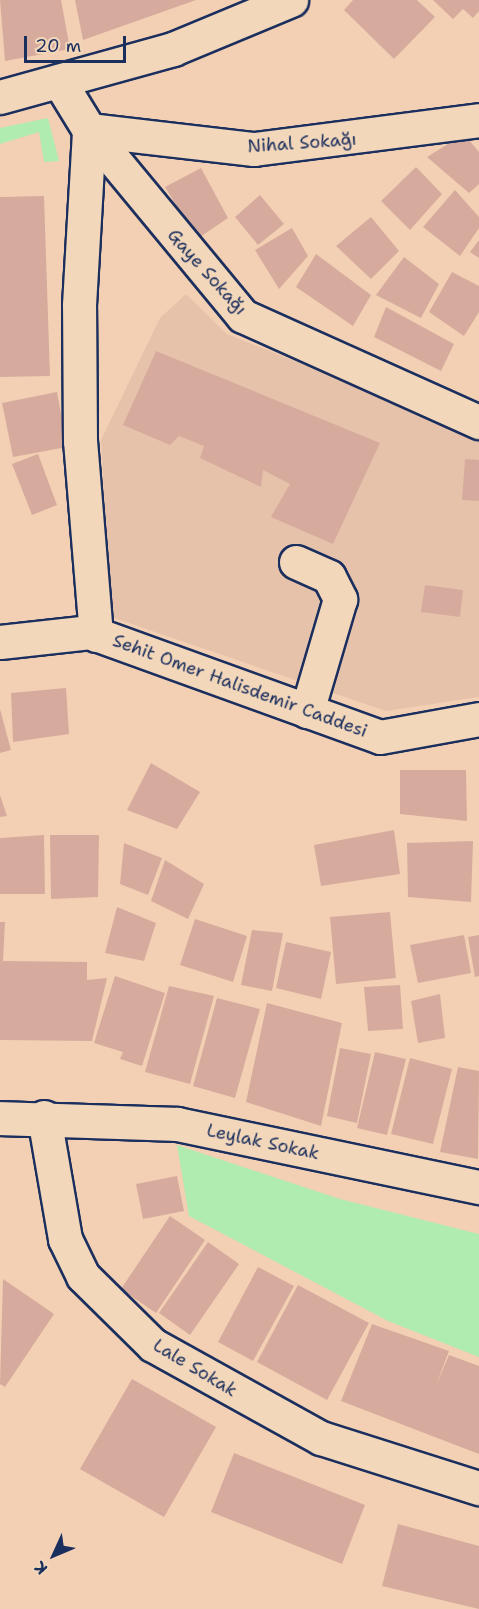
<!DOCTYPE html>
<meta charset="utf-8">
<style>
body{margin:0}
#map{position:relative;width:479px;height:1609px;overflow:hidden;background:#f3d0b4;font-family:"Shantell Sans",sans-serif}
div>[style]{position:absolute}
.built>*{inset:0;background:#e6c2ab}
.green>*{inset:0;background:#b0ebb0}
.building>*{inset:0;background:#d6ab9d}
.roads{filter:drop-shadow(2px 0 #1b2f5e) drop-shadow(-2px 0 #1b2f5e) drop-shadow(0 2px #1b2f5e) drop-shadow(0 -2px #1b2f5e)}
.minor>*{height:33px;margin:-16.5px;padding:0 16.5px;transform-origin:16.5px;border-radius:16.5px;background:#f3d7ba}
span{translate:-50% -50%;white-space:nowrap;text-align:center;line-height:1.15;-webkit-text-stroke:5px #f3d7ba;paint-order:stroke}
.street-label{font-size:18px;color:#1b2f5e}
.north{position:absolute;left:24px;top:1525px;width:60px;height:60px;-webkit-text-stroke:4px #f3d7ba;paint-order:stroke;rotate:226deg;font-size:16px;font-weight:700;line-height:24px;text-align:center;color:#1b2f5e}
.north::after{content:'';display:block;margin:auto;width:21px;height:27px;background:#1b2f5e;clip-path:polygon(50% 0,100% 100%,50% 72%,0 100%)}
.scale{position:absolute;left:24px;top:36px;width:102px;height:27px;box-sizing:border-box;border:3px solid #1b2f5e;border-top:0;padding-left:8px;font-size:18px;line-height:21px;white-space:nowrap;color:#1b2f5e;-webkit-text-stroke:4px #f3d7ba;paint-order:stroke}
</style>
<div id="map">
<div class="built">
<div style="clip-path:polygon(186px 294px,227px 334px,479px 434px,479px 697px,386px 711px,111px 617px,101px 440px,160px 318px)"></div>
</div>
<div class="green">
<div style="clip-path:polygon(48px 118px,59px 161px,44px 162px,39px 132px,0 144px,0 128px)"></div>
<div style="clip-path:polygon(177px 1145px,340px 1199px,479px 1234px,479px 1357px,388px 1321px,189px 1216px)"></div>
</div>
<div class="building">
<div style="clip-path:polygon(0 0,61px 0,70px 49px,5px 61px)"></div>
<div style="clip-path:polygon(75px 0,196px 0,83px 40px)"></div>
<div style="clip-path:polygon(353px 0,417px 0,435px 17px,394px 59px,344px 10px)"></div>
<div style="clip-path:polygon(433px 0,479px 0,479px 11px,473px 18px,463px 9px,453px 19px)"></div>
<div style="clip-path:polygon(464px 134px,479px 152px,479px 184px,469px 193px,427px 157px)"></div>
<div style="clip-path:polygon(416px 167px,442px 194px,410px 230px,381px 201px)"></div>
<div style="clip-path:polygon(201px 168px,228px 218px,197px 239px,165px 187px)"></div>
<div style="clip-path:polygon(455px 190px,479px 217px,479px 228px,460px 256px,423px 227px)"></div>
<div style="clip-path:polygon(260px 195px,284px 224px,258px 245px,235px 217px)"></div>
<div style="clip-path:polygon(44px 196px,50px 376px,0 377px,0 197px)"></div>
<div style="clip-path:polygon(371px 217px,399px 251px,371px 279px,336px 246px)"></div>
<div style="clip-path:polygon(292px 228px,308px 256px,279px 289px,255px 250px)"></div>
<div style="clip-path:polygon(479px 240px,479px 258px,470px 252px)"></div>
<div style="clip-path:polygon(316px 254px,371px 295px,353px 326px,296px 287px)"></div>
<div style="clip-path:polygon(404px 257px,439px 284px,421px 318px,376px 295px)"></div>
<div style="clip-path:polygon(452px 272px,479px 286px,479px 312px,464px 336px,429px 312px)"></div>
<div style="clip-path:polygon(386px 307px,454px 344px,441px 371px,374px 337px)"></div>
<div style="clip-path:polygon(156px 351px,380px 443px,333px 544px,271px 517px,290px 484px,263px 470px,261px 487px,200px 458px,204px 446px,179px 436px,170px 445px,123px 425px)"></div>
<div style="clip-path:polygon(57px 392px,67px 447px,13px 457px,2px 403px)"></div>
<div style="clip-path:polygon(38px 454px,57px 505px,32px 515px,12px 464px)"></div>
<div style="clip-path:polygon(465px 459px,479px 460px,479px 501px,462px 500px)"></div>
<div style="clip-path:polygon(425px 585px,463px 590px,460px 617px,421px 612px)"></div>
<div style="clip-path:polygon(66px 688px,69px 734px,13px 742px,11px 693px)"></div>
<div style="clip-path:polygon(0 709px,11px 750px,0 753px)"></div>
<div style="clip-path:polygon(151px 763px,200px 792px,177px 829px,127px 810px)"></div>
<div style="clip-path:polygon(400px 770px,466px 770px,467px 821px,400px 814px)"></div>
<div style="clip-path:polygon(0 795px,7px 816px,0 817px)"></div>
<div style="clip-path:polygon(394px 830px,400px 874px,321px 886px,314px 845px)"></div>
<div style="clip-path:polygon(44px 835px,45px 894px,0 894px,0 838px)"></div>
<div style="clip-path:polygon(50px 835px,99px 835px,98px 897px,51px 899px)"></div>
<div style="clip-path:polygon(473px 841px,471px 902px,408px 897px,407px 843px)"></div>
<div style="clip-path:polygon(124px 843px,162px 858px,148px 895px,120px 884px)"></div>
<div style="clip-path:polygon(165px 860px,204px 884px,188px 919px,151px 901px)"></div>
<div style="clip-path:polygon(117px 907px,156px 923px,144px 961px,105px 953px)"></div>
<div style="clip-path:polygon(390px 912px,396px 978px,336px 984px,330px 917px)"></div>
<div style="clip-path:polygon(195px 919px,247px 936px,233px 982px,180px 965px)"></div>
<div style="clip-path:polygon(0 922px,5px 922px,3px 961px,87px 962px,87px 980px,107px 978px,92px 1041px,0 1040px)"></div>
<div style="clip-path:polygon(252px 930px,283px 933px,272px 991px,241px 985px)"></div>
<div style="clip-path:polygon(464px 935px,471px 973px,418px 983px,410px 945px)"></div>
<div style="clip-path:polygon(479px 935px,479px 976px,475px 977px,468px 937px)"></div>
<div style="clip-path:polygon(286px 942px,331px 952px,321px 999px,276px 988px)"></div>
<div style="clip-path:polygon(115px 976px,165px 993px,142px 1066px,120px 1059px,123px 1052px,94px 1043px)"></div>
<div style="clip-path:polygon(400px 985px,403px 1029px,368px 1031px,364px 987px)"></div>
<div style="clip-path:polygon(169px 986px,214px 996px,190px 1084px,145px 1072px)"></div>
<div style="clip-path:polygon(440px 994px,445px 1038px,418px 1043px,411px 1001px)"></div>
<div style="clip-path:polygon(217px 998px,260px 1009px,235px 1098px,193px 1086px)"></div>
<div style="clip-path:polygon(267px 1003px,342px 1023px,321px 1126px,246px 1102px)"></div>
<div style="clip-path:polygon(340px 1048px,371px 1054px,357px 1123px,327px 1116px)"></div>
<div style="clip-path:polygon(375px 1052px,406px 1059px,387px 1135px,357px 1128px)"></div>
<div style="clip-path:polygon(410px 1058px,452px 1069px,433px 1144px,391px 1134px)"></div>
<div style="clip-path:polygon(458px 1067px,479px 1071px,478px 1159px,440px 1152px)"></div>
<div style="clip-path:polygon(177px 1176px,184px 1211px,143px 1219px,136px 1184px)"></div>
<div style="clip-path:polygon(170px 1216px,205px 1240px,156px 1313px,121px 1289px)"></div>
<div style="clip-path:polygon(208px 1242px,239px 1264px,190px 1335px,159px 1313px)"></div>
<div style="clip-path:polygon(258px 1267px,294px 1286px,253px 1361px,218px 1342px)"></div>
<div style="clip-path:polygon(3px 1279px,54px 1314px,5px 1387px,0 1384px)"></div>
<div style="clip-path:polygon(298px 1285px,369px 1323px,327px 1400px,257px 1362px)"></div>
<div style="clip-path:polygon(372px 1324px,449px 1351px,436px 1385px,449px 1355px,479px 1366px,479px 1454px,341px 1401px)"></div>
<div style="clip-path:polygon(132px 1379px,216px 1427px,164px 1517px,80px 1469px)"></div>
<div style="clip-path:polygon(234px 1453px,365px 1505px,342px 1564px,211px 1512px)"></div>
<div style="clip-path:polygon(398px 1524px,479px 1546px,479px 1609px,382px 1586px)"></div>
</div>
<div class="roads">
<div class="minor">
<div style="left:59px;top:81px;width:57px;rotate:58.5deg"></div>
<div style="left:89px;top:130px;width:241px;rotate:50.4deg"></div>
<div style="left:243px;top:316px;width:259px;rotate:24.2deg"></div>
<div style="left:0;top:97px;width:180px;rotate:-15.5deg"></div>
<div style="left:173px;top:49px;width:128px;rotate:-22.6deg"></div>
<div style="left:296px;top:562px;width:36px;rotate:24deg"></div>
<div style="left:329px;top:577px;width:25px;rotate:63deg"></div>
<div style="left:340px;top:599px;width:117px;rotate:106.4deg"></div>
<div style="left:96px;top:635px;width:195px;rotate:-94.7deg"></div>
<div style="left:80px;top:441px;width:136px;rotate:-90.4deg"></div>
<div style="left:79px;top:305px;width:175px;rotate:-86.7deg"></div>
<div style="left:89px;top:130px;width:166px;rotate:6.6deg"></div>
<div style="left:254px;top:149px;width:227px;rotate:-7.3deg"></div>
<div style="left:0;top:642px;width:91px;rotate:-6.3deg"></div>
<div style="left:90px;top:632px;width:308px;rotate:19.9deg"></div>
<div style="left:380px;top:737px;width:101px;rotate:-10.3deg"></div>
<div style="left:44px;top:1117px;width:124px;rotate:80.2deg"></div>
<div style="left:65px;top:1239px;width:41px;rotate:64.1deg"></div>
<div style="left:83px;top:1276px;width:98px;rotate:44.6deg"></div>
<div style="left:153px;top:1345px;width:192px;rotate:29deg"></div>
<div style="left:321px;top:1438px;width:166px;rotate:17.6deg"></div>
<div style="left:0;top:1118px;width:177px;rotate:1.9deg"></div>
<div style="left:177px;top:1124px;width:309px;rotate:11.8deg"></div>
</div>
</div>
<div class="street-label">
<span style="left:302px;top:143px;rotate:-4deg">Nihal Sokağı</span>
<span style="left:207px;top:272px;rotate:48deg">Gaye Sokağı</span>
<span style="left:240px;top:686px;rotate:20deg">Sehit Omer Halisdemir Caddesi</span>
<span style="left:263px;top:1142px;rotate:12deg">Leylak Sokak</span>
<span style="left:195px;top:1368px;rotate:31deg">Lale Sokak</span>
</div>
<div class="north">K</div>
<div class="scale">20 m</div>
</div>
